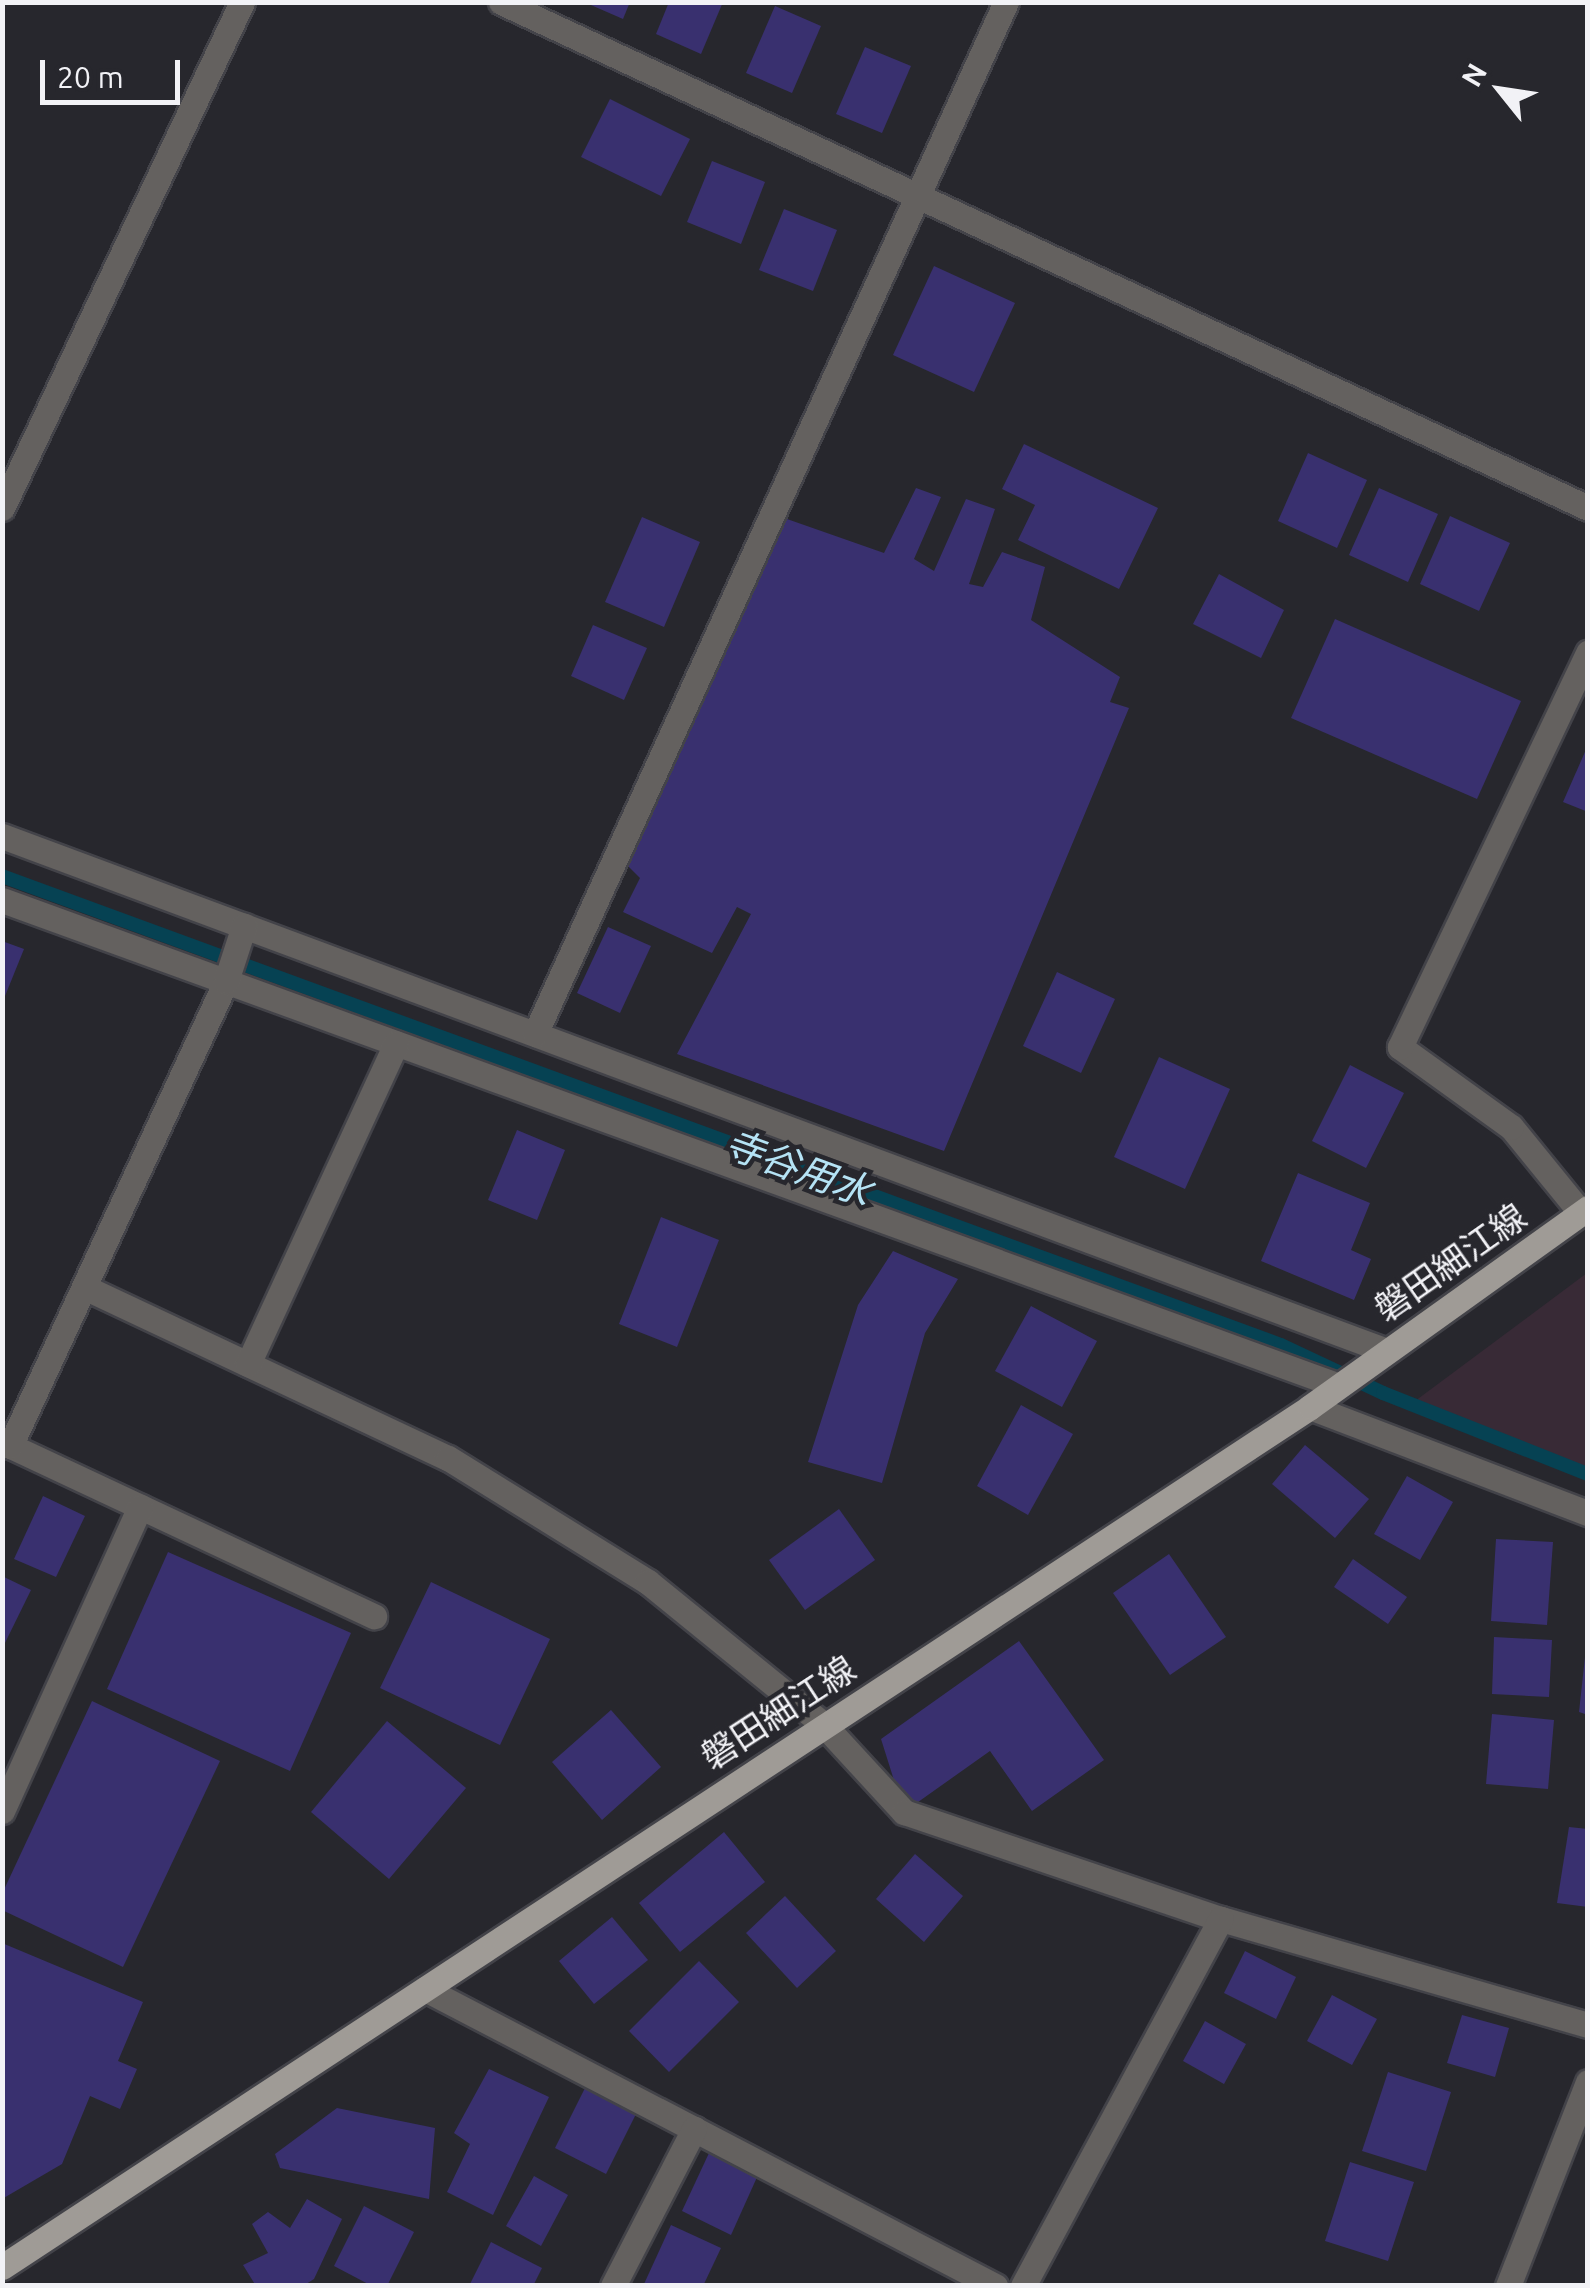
<!DOCTYPE html>
<meta charset="utf-8">
<style>
body{margin:0}
#map{position:relative;width:1590px;height:2288px;overflow:hidden;background:#27272d;font-family:Ubuntu,"Noto Sans JP",sans-serif}
div>[style]{position:absolute}
.industrial>*{inset:0;background:#382a36}
.stream>*{height:14px;margin:-7px;padding:0 7px;transform-origin:7px;border-radius:7px;background:#064253}
.building>*{inset:0;background:#39306f}
.roads{filter:drop-shadow(2px 0 #434349) drop-shadow(-2px 0 #434349) drop-shadow(0 2px #434349) drop-shadow(0 -2px #434349)}
.minor>*{height:25px;margin:-12.5px;padding:0 12.5px;transform-origin:12.5px;border-radius:12.5px;background:#64615f}
.major>*{height:25px;margin:-12.5px;padding:0 12.5px;transform-origin:12.5px;border-radius:12.5px;background:#9f9b96}
span{translate:-50% -50%;white-space:nowrap;text-align:center;line-height:1.15;-webkit-text-stroke:9px #27272d;paint-order:stroke}
.street-label{font-size:35px;color:#f2f2f6}
.water-label{font-size:38px;color:#b5e3f5;font-style:italic}
.frame{position:absolute;inset:0;border:5px solid #f2f2f6;pointer-events:none}
.north{position:absolute;left:1450px;top:40px;width:100px;height:100px;-webkit-text-stroke:8px #27272d;paint-order:stroke;rotate:300deg;font-size:28px;font-weight:700;line-height:40px;text-align:center;color:#f2f2f6}
.north::after{content:'';display:block;margin:auto;width:35px;height:45px;background:#f2f2f6;clip-path:polygon(50% 0,100% 100%,50% 72%,0 100%)}
.scale{position:absolute;left:40px;top:60px;width:140px;height:45px;box-sizing:border-box;border:5px solid #f2f2f6;border-top:0;padding-left:12px;font-size:30px;line-height:35px;white-space:nowrap;color:#f2f2f6;-webkit-text-stroke:8px #27272d;paint-order:stroke}
</style>
<div id="map">
<div class="industrial">
<div style="clip-path:polygon(1587px 1273px,1587px 1468px,1411px 1404px)"></div>
</div>
<div class="stream">
<div style="left:2px;top:876px;width:1362px;rotate:20.14deg"></div>
<div style="left:1281px;top:1345px;width:113px;rotate:25.2deg"></div>
<div style="left:1383px;top:1393px;width:220px;rotate:21.6deg"></div>
</div>
<div class="building">
<div style="clip-path:polygon(584px 2px,630px 2px,623px 19px)"></div>
<div style="clip-path:polygon(669px 2px,723px 2px,701px 54px,656px 34px)"></div>
<div style="clip-path:polygon(775px 6px,821px 26px,792px 93px,746px 73px)"></div>
<div style="clip-path:polygon(865px 47px,911px 66px,882px 133px,836px 114px)"></div>
<div style="clip-path:polygon(610px 99px,690px 139px,661px 196px,581px 157px)"></div>
<div style="clip-path:polygon(712px 161px,765px 182px,741px 244px,687px 222px)"></div>
<div style="clip-path:polygon(784px 209px,837px 230px,813px 291px,759px 270px)"></div>
<div style="clip-path:polygon(934px 266px,1015px 303px,974px 392px,893px 355px)"></div>
<div style="clip-path:polygon(1024px 444px,1158px 508px,1119px 589px,1018px 540px,1035px 505px,1002px 489px)"></div>
<div style="clip-path:polygon(1308px 453px,1367px 480px,1337px 548px,1278px 521px)"></div>
<div style="clip-path:polygon(916px 488px,941px 497px,914px 559px,934px 571px,966px 499px,995px 509px,969px 584px,983px 587px,1002px 552px,1045px 567px,1031px 620px,1120px 677px,1110px 702px,1129px 708px,944px 1151px,677px 1054px,751px 914px,737px 907px,712px 953px,623px 912px,640px 878px,628px 866px,787px 519px,884px 553px)"></div>
<div style="clip-path:polygon(1379px 488px,1438px 514px,1408px 582px,1349px 555px)"></div>
<div style="clip-path:polygon(1450px 516px,1510px 543px,1479px 611px,1420px 584px)"></div>
<div style="clip-path:polygon(642px 517px,700px 542px,664px 627px,605px 602px)"></div>
<div style="clip-path:polygon(1219px 574px,1284px 610px,1261px 658px,1193px 624px)"></div>
<div style="clip-path:polygon(1335px 619px,1521px 701px,1477px 799px,1291px 718px)"></div>
<div style="clip-path:polygon(593px 625px,647px 648px,624px 700px,571px 676px)"></div>
<div style="clip-path:polygon(1588px 745px,1588px 812px,1563px 802px)"></div>
<div style="clip-path:polygon(608px 927px,651px 946px,620px 1013px,577px 993px)"></div>
<div style="clip-path:polygon(2px 941px,24px 949px,3px 1001px,2px 1001px)"></div>
<div style="clip-path:polygon(1057px 972px,1115px 999px,1081px 1073px,1023px 1046px)"></div>
<div style="clip-path:polygon(1159px 1057px,1230px 1089px,1185px 1189px,1114px 1157px)"></div>
<div style="clip-path:polygon(1350px 1065px,1404px 1093px,1366px 1168px,1312px 1141px)"></div>
<div style="clip-path:polygon(517px 1130px,565px 1150px,537px 1220px,488px 1200px)"></div>
<div style="clip-path:polygon(1298px 1173px,1370px 1203px,1351px 1250px,1371px 1259px,1354px 1300px,1261px 1261px)"></div>
<div style="clip-path:polygon(661px 1217px,719px 1240px,677px 1347px,619px 1324px)"></div>
<div style="clip-path:polygon(893px 1251px,958px 1279px,925px 1333px,882px 1483px,808px 1462px,858px 1305px)"></div>
<div style="clip-path:polygon(1031px 1306px,1097px 1341px,1062px 1407px,995px 1371px)"></div>
<div style="clip-path:polygon(1021px 1405px,1073px 1434px,1028px 1515px,977px 1486px)"></div>
<div style="clip-path:polygon(1305px 1445px,1369px 1499px,1335px 1538px,1272px 1484px)"></div>
<div style="clip-path:polygon(1407px 1476px,1453px 1502px,1420px 1560px,1374px 1534px)"></div>
<div style="clip-path:polygon(43px 1496px,85px 1516px,56px 1577px,14px 1559px)"></div>
<div style="clip-path:polygon(839px 1509px,875px 1560px,805px 1610px,769px 1560px)"></div>
<div style="clip-path:polygon(1496px 1539px,1553px 1542px,1547px 1625px,1491px 1621px)"></div>
<div style="clip-path:polygon(168px 1552px,351px 1633px,290px 1771px,107px 1689px)"></div>
<div style="clip-path:polygon(1169px 1554px,1226px 1637px,1170px 1675px,1113px 1593px)"></div>
<div style="clip-path:polygon(1353px 1559px,1407px 1597px,1388px 1624px,1334px 1587px)"></div>
<div style="clip-path:polygon(2px 1576px,31px 1590px,2px 1649px)"></div>
<div style="clip-path:polygon(431px 1582px,550px 1639px,500px 1745px,380px 1688px)"></div>
<div style="clip-path:polygon(1494px 1637px,1552px 1640px,1549px 1697px,1492px 1694px)"></div>
<div style="clip-path:polygon(1019px 1641px,1104px 1760px,1032px 1811px,990px 1751px,904px 1812px,881px 1739px)"></div>
<div style="clip-path:polygon(1585px 1657px,1588px 1657px,1588px 1715px,1579px 1712px)"></div>
<div style="clip-path:polygon(92px 1701px,220px 1761px,123px 1967px,2px 1910px,2px 1894px)"></div>
<div style="clip-path:polygon(611px 1710px,661px 1767px,602px 1820px,552px 1762px)"></div>
<div style="clip-path:polygon(1492px 1714px,1554px 1720px,1548px 1789px,1486px 1784px)"></div>
<div style="clip-path:polygon(387px 1721px,466px 1788px,389px 1879px,311px 1812px)"></div>
<div style="clip-path:polygon(1569px 1827px,1588px 1829px,1588px 1907px,1557px 1903px)"></div>
<div style="clip-path:polygon(724px 1832px,765px 1882px,680px 1952px,639px 1903px)"></div>
<div style="clip-path:polygon(915px 1854px,963px 1896px,924px 1942px,876px 1899px)"></div>
<div style="clip-path:polygon(785px 1896px,836px 1951px,797px 1988px,746px 1933px)"></div>
<div style="clip-path:polygon(612px 1917px,648px 1960px,594px 2004px,559px 1961px)"></div>
<div style="clip-path:polygon(2px 1943px,143px 2002px,118px 2061px,137px 2069px,120px 2109px,90px 2096px,62px 2164px,2px 2199px)"></div>
<div style="clip-path:polygon(1245px 1951px,1296px 1977px,1276px 2019px,1224px 1993px)"></div>
<div style="clip-path:polygon(699px 1961px,739px 2002px,669px 2072px,629px 2031px)"></div>
<div style="clip-path:polygon(1332px 1995px,1377px 2019px,1352px 2065px,1307px 2041px)"></div>
<div style="clip-path:polygon(1462px 2015px,1509px 2028px,1495px 2077px,1447px 2063px)"></div>
<div style="clip-path:polygon(1205px 2021px,1246px 2044px,1224px 2084px,1183px 2061px)"></div>
<div style="clip-path:polygon(489px 2069px,549px 2097px,493px 2215px,447px 2192px,470px 2144px,454px 2133px)"></div>
<div style="clip-path:polygon(1388px 2072px,1451px 2092px,1426px 2171px,1362px 2151px)"></div>
<div style="clip-path:polygon(585px 2088px,636px 2114px,606px 2174px,555px 2148px)"></div>
<div style="clip-path:polygon(337px 2108px,435px 2128px,429px 2199px,280px 2168px,275px 2154px)"></div>
<div style="clip-path:polygon(709px 2153px,758px 2175px,731px 2235px,682px 2211px)"></div>
<div style="clip-path:polygon(1350px 2162px,1414px 2182px,1388px 2261px,1325px 2241px)"></div>
<div style="clip-path:polygon(534px 2176px,568px 2195px,541px 2246px,506px 2226px)"></div>
<div style="clip-path:polygon(307px 2199px,342px 2219px,314px 2279px,303px 2286px,256px 2286px,243px 2265px,268px 2253px,252px 2224px,268px 2212px,290px 2228px)"></div>
<div style="clip-path:polygon(364px 2206px,414px 2232px,387px 2286px,372px 2286px,334px 2266px)"></div>
<div style="clip-path:polygon(671px 2225px,721px 2248px,703px 2286px,644px 2284px)"></div>
<div style="clip-path:polygon(491px 2242px,542px 2268px,533px 2286px,469px 2286px)"></div>
</div>
<div class="roads">
<div class="minor">
<div style="left:501px;top:2px;width:1199px;rotate:24.96deg"></div>
<div style="left:2px;top:508px;width:560px;rotate:-64.62deg"></div>
<div style="left:2px;top:836px;width:1474px;rotate:20.4deg"></div>
<div style="left:2px;top:900px;width:1420px;rotate:19.97deg"></div>
<div style="left:535px;top:1034px;width:1134px;rotate:-65.47deg"></div>
<div style="left:1581px;top:1213px;width:111px;rotate:-129.1deg"></div>
<div style="left:1511px;top:1127px;width:137px;rotate:-144.2deg"></div>
<div style="left:1400px;top:1047px;width:437px;rotate:-64.5deg"></div>
<div style="left:84px;top:1287px;width:402px;rotate:25.2deg"></div>
<div style="left:448px;top:1458px;width:235px;rotate:31.8deg"></div>
<div style="left:648px;top:1582px;width:225px;rotate:39.1deg"></div>
<div style="left:823px;top:1724px;width:120px;rotate:47.4deg"></div>
<div style="left:904px;top:1812px;width:335px;rotate:18.7deg"></div>
<div style="left:1221px;top:1919px;width:382px;rotate:16.1deg"></div>
<div style="left:248px;top:1364px;width:353px;rotate:-65.2deg"></div>
<div style="left:1310px;top:1407px;width:298px;rotate:20.9deg"></div>
<div style="left:2px;top:1442px;width:411px;rotate:25.1deg"></div>
<div style="left:10px;top:1446px;width:513px;rotate:-65.08deg"></div>
<div style="left:226px;top:981px;width:58px;rotate:-71.9deg"></div>
<div style="left:2px;top:1811px;width:334px;rotate:-65.6deg"></div>
<div style="left:425px;top:1989px;width:643px;rotate:27.52deg"></div>
<div style="left:613px;top:2286px;width:177px;rotate:-62.7deg"></div>
<div style="left:1023px;top:2286px;width:417px;rotate:-61.7deg"></div>
<div style="left:1508px;top:2286px;width:219px;rotate:-68.6deg"></div>
</div>
<div class="major">
<div style="left:2px;top:2267px;width:1565px;rotate:-33.32deg"></div>
<div style="left:1310px;top:1407px;width:342px;rotate:-35.6deg"></div>
</div>
</div>
<div class="street-label">
<span style="left:1450px;top:1262px;rotate:-35deg">磐田細江線</span>
<span style="left:778px;top:1712px;rotate:-33deg">磐田細江線</span>
</div>
<div class="water-label">
<span style="left:798px;top:1168px;rotate:20deg">寺谷用水</span>
</div>
<div class="frame"></div>
<div class="north">N</div>
<div class="scale">20 m</div>
</div>
